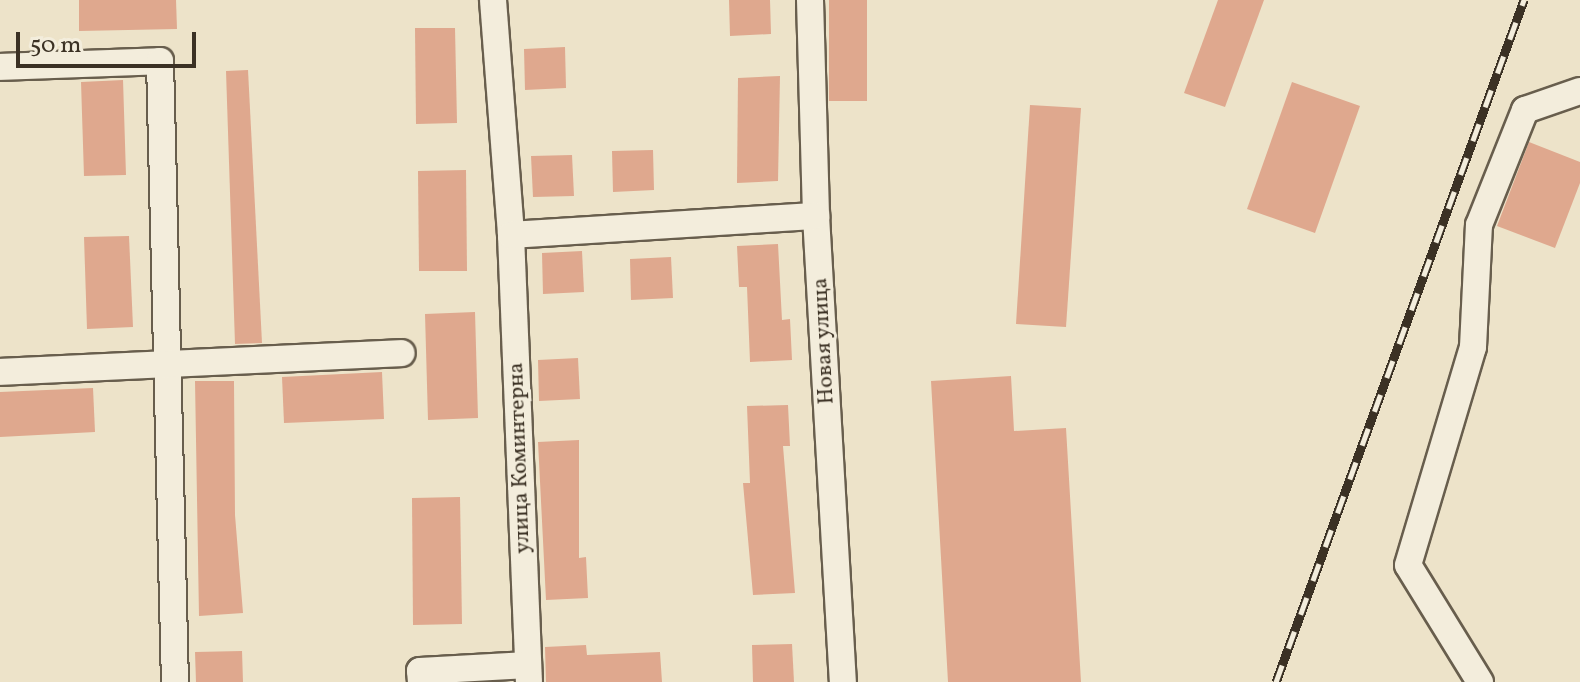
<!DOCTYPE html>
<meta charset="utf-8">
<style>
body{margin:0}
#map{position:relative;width:1580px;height:682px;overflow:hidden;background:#ede3c9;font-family:Vollkorn,serif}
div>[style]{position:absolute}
.building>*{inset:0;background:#dfa88e}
.roads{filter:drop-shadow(2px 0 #685e4d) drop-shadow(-2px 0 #685e4d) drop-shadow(0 2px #685e4d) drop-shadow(0 -2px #685e4d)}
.minor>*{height:26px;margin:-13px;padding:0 13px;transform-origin:13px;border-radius:13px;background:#f3eddc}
.rail>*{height:9px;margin-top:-4.5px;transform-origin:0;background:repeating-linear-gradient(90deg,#f3eddc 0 18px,#3b3124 0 36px);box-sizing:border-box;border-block:2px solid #3b3124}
span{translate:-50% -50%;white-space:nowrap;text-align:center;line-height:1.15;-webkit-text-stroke:6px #f3eddc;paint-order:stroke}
.street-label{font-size:22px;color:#3b3124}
.scale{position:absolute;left:16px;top:32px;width:180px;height:36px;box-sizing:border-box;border:4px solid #3b3124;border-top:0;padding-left:10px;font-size:24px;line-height:28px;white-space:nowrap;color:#3b3124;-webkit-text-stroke:6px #f3eddc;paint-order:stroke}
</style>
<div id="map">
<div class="building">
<div style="clip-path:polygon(79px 0,176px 0,177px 29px,79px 31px)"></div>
<div style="clip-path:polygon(729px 0,770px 0,771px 34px,730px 36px)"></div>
<div style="clip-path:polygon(829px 0,867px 0,867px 101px,829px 101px)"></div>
<div style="clip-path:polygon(1218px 0,1264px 0,1225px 107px,1184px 93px)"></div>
<div style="clip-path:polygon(415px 28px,455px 28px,457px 123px,416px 124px)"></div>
<div style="clip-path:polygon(565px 47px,566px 88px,525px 90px,524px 49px)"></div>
<div style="clip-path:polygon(248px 70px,262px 343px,235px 344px,226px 71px)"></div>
<div style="clip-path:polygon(780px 76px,778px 181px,737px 183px,738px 78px)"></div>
<div style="clip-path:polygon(123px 80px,126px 175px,84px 176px,81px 82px)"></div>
<div style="clip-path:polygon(1292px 82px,1360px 106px,1315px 233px,1247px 209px)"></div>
<div style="clip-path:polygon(1030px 105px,1081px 108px,1066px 327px,1016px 324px)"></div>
<div style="clip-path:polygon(1529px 142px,1580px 162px,1580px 183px,1555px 248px,1497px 226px)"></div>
<div style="clip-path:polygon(653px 150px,654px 190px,613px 192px,612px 151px)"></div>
<div style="clip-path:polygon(572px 155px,574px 196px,533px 197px,531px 156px)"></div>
<div style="clip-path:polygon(466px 170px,467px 271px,419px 271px,418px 171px)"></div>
<div style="clip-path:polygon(129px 236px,133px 327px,87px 329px,84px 237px)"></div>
<div style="clip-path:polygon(778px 244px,782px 320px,790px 319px,792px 360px,750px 362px,747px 287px,739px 287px,737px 246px)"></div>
<div style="clip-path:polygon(582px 251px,584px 292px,543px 294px,542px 253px)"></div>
<div style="clip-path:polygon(671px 257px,673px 298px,631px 300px,630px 259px)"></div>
<div style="clip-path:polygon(475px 312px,478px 418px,428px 420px,425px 314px)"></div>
<div style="clip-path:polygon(578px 358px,580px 399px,539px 401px,538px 360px)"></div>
<div style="clip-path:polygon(382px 372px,384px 419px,284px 423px,282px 377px)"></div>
<div style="clip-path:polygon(1011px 376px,1014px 431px,1066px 428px,1081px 682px,948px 682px,931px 381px)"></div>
<div style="clip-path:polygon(195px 381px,234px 381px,235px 515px,243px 613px,199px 616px)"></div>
<div style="clip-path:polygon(93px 388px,95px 432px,0 437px,0 392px)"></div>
<div style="clip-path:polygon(788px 405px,790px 446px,783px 446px,795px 593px,753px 595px,743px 483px,750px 483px,747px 406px)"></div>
<div style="clip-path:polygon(579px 440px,579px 558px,586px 557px,588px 598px,546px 600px,538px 442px)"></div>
<div style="clip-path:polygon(460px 497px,462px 624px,413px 625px,412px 498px)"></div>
<div style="clip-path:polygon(792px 644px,794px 682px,753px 682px,752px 645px)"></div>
<div style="clip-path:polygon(586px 645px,587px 655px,660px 652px,662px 682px,546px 682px,545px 647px)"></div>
<div style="clip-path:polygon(242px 651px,243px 682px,196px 682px,195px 652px)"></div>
</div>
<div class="roads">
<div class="minor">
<div style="left:493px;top:0;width:236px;rotate:85.6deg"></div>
<div style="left:511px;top:235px;width:447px;rotate:87.7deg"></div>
<div style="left:810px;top:0;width:216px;rotate:88.4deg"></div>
<div style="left:816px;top:216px;width:467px;rotate:86.7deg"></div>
<div style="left:0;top:67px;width:160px;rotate:-2.1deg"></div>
<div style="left:160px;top:61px;width:621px;rotate:88.62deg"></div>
<div style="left:511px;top:235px;width:306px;rotate:-3.6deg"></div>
<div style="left:0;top:372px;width:402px;rotate:-2.7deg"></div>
<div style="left:421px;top:682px;width:11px;rotate:-95deg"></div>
<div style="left:420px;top:671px;width:108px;rotate:-3.2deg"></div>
<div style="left:1480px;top:682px;width:137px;rotate:-121.6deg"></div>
<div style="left:1408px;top:565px;width:227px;rotate:-73.4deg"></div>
<div style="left:1473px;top:347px;width:122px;rotate:-87.2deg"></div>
<div style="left:1479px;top:225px;width:124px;rotate:-68.2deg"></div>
<div style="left:1525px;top:110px;width:58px;rotate:-19.1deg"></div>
</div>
</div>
<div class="rail">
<div style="left:1276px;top:682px;width:726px;rotate:-70.02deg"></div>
</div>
<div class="street-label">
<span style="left:824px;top:341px;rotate:-93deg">Новая улица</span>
<span style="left:520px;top:458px;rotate:-92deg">улица Коминтерна</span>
</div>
<div class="scale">50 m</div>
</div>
